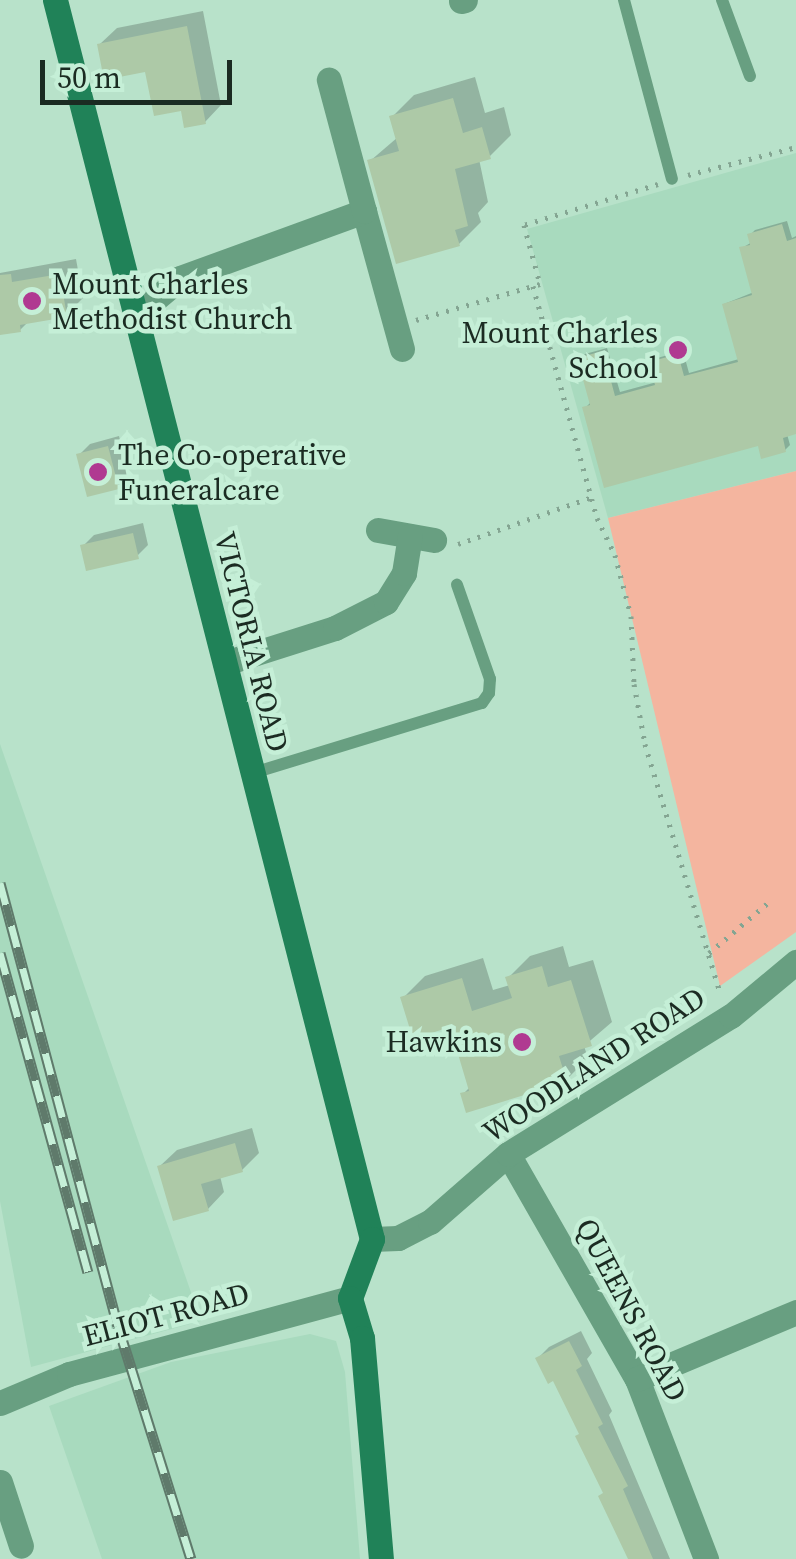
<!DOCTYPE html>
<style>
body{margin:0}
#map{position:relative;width:796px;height:1559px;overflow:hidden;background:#b8e2ca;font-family:"Source Serif 4",serif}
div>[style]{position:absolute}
.built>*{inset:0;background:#a8dabe}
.green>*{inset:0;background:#f4b59f}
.shadow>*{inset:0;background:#0003}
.building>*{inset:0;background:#adc9a7}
.path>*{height:5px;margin-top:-2.5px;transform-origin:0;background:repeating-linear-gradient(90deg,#84a592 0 2.5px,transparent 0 10.5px)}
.lane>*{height:12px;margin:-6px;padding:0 6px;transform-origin:6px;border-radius:6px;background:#689f81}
.street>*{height:25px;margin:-12.5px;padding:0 12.5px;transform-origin:12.5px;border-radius:12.5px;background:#689f81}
.secondary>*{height:25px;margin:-12.5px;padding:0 12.5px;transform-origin:12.5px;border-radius:12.5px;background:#208258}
.rail>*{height:11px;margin-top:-5.5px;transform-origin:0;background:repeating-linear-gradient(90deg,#c5efd7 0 22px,#5f7a6b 0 44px);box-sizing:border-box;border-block:2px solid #5f7a6b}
.dots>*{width:28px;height:28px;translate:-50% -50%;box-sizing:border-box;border:5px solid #c5efd7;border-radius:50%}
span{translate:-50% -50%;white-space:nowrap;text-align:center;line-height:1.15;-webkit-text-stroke:9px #c5efd7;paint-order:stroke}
.poi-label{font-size:30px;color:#1b2b22}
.left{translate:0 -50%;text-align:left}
.right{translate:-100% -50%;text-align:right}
.street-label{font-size:30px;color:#1b2b22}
.scale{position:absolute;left:40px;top:60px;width:192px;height:45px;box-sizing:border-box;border:5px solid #1b2b22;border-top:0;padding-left:12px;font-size:30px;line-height:35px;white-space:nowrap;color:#1b2b22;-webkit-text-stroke:8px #c5efd7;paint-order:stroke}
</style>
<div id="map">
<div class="built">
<div style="clip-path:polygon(796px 153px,796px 471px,608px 518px,527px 229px)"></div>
<div style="clip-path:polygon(0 744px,201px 1321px,31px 1367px,0 1201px)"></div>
<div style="clip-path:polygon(310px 1334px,336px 1341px,345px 1372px,360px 1559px,102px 1559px,49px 1406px,171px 1362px)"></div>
</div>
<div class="green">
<div style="clip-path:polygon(796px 471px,796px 932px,720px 986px,608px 518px)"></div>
</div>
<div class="shadow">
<div style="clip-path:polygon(203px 11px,221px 105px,205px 122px,183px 108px,147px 69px,100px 44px,117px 28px)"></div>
<div style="clip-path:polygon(475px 77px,485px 113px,504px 107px,511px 135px,489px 157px,479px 159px,488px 202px,478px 213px,481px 222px,459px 244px,370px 161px,398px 137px,392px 117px,414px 95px)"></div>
<div style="clip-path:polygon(787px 221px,792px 238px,796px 236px,796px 431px,787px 434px,790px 445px,785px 450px,585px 408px,590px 403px,580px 359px,585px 354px,607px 348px,620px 392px,657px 382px,652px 363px,657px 358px,683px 351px,689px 373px,739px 359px,724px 304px,754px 292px,742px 248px,752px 242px,750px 235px,755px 230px)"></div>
<div style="clip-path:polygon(76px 259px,83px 298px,66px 315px,29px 321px,20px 330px,0 333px,0 273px)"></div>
<div style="clip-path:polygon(119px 436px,129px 475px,118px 487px,79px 455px,90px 444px)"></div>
<div style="clip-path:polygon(143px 523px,148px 545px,137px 556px,83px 546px,94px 535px)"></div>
<div style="clip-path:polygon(563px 946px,569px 967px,593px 960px,612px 1022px,584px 1046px,588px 1058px,566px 1080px,463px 1094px,470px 1087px,451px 1024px,403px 998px,425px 976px,483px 958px,493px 990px,510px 985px,508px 978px,530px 956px)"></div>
<div style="clip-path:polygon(252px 1128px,259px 1153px,242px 1170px,220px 1176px,224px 1192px,208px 1209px,160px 1166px,177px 1150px)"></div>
<div style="clip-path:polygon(581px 1331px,592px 1353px,587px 1359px,612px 1411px,609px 1415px,670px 1559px,629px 1559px,581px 1433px,554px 1378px,538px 1358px,549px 1347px)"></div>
</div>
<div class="building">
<div style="clip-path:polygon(187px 26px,206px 124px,184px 128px,181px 111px,154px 116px,145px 72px,104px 80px,97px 44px)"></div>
<div style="clip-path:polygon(453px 98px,463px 133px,482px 127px,491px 159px,455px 169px,468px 226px,455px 230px,460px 246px,396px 264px,367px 160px,399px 151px,389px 116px)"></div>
<div style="clip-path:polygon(782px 224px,787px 241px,796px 238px,796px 434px,783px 438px,786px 452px,761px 459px,758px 446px,604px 488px,582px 407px,590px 405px,577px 358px,603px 351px,615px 396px,655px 385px,649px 362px,678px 354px,684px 376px,738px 362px,722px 304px,752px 295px,739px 247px,750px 245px,747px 234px)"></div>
<div style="clip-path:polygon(11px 274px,12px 282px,60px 274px,67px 317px,20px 325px,21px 332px,0 335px,0 275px)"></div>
<div style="clip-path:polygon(108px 446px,119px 489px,87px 497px,76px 454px)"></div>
<div style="clip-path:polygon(133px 533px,139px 559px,86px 571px,80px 545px)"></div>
<div style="clip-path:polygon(542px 966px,548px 987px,571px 980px,592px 1046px,559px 1056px,567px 1082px,466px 1113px,460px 1093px,469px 1091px,450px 1027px,413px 1039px,400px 997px,462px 978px,472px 1011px,512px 998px,505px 977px)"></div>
<div style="clip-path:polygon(235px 1143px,243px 1172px,201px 1184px,209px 1211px,173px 1221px,157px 1166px)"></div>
<div style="clip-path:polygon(569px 1341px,582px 1366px,576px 1370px,603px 1424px,598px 1427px,628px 1486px,623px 1489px,653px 1559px,628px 1559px,598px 1496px,603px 1493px,575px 1436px,579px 1434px,553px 1381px,548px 1384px,535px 1358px)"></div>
</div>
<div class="path">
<div style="left:688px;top:175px;width:112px;rotate:-14.5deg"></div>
<div style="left:658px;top:184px;width:140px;rotate:163deg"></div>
<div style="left:524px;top:225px;width:61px;rotate:74.8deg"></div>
<div style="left:540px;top:284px;width:7px;rotate:164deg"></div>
<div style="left:533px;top:286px;width:241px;rotate:74.6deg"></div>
<div style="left:597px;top:518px;width:41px;rotate:64.1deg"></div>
<div style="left:615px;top:555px;width:63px;rotate:75.3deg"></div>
<div style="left:631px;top:616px;width:68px;rotate:87.5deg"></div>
<div style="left:634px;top:684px;width:61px;rotate:79.6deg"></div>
<div style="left:645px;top:744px;width:262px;rotate:73.2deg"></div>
<div style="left:416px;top:320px;width:122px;rotate:-16.2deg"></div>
<div style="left:458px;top:544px;width:142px;rotate:-19.3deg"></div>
<div style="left:709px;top:953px;width:80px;rotate:-40.4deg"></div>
</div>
<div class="lane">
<div style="left:624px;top:0;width:185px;rotate:75deg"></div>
<div style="left:722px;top:0;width:81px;rotate:69.8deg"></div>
<div style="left:253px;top:773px;width:239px;rotate:-17deg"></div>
<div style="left:482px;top:703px;width:12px;rotate:-55deg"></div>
<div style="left:489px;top:693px;width:14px;rotate:-86deg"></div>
<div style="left:490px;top:679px;width:100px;rotate:-109.3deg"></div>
</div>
<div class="street">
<div style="left:461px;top:1px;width:4px;rotate:-14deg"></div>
<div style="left:364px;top:211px;width:143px;rotate:74.6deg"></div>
<div style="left:134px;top:317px;width:60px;rotate:-40.3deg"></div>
<div style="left:180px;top:278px;width:196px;rotate:-20deg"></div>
<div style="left:364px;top:211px;width:136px;rotate:-105deg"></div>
<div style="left:378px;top:530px;width:57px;rotate:10.1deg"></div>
<div style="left:225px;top:663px;width:115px;rotate:-17.7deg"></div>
<div style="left:335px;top:628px;width:57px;rotate:-27deg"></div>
<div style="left:386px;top:602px;width:34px;rotate:-58deg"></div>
<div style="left:404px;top:573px;width:37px;rotate:-81deg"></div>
<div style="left:508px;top:1154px;width:259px;rotate:60.2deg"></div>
<div style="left:637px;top:1379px;width:193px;rotate:69deg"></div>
<div style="left:372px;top:1239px;width:26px;rotate:-2deg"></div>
<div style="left:398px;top:1238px;width:36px;rotate:-27deg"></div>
<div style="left:430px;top:1222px;width:103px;rotate:-41.1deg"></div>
<div style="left:508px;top:1154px;width:262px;rotate:-31.8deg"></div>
<div style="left:731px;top:1016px;width:85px;rotate:-39.7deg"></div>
<div style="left:637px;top:1379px;width:173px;rotate:-22.8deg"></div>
<div style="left:0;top:1403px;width:75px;rotate:-22.8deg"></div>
<div style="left:69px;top:1374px;width:291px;rotate:-15.1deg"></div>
<div style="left:0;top:1482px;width:67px;rotate:71.8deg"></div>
</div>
<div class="secondary">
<div style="left:55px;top:0;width:1279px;rotate:75.65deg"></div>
<div style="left:372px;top:1239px;width:63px;rotate:110.4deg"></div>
<div style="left:350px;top:1298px;width:42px;rotate:73.3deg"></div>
<div style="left:362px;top:1338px;width:222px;rotate:85.1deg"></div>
</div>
<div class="rail">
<div style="left:0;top:883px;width:458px;rotate:75.1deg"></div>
<div style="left:118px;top:1326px;width:244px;rotate:72.6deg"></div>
<div style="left:0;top:953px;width:331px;rotate:74.6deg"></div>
</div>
<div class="dots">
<div style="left:32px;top:301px;background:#b03a91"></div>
<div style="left:678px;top:350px;background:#b03a91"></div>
<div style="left:98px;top:472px;background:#b03a91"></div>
<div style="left:522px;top:1042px;background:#b03a91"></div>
</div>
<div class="poi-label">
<span class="left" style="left:52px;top:301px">Mount Charles<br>Methodist Church</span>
<span class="right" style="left:658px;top:350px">Mount Charles<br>School</span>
<span class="left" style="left:118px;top:472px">The Co-operative<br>Funeralcare</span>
<span class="right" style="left:502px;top:1042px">Hawkins</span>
</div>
<div class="street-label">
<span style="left:251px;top:642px;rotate:76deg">VICTORIA ROAD</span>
<span style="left:594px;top:1065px;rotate:-33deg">WOODLAND ROAD</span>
<span style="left:631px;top:1310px;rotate:62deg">QUEENS ROAD</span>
<span style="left:166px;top:1315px;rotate:-15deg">ELIOT ROAD</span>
</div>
<div class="scale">50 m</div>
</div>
